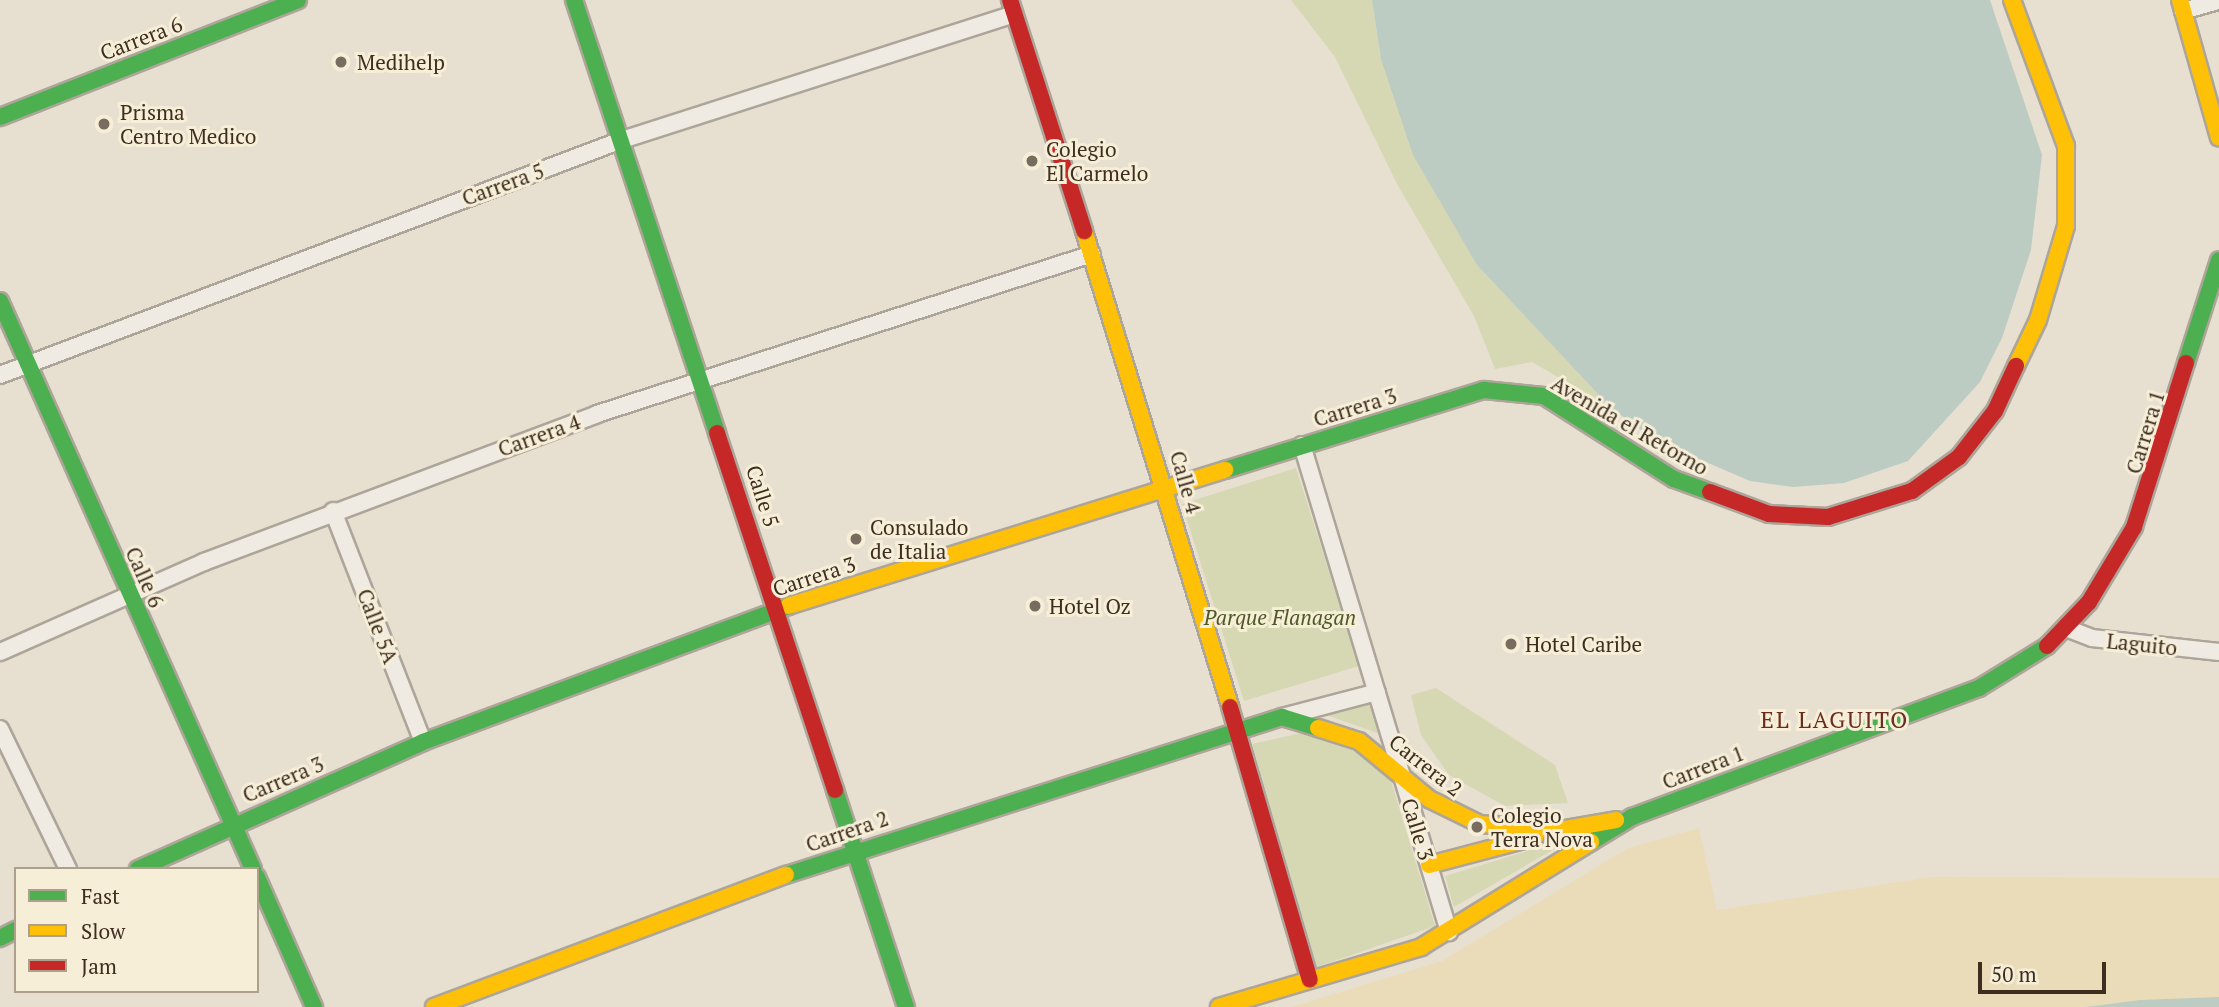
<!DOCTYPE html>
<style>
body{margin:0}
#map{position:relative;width:2219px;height:1007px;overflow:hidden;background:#e7e0d1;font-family:"PT Serif",serif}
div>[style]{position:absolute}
.green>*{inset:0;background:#d6d7b3}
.sand>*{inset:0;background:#eadcb9}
.water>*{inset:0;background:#bcccc2}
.roads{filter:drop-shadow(2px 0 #ada599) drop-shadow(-2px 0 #ada599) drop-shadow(0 2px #ada599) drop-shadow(0 -2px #ada599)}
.street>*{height:16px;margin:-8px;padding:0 8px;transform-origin:8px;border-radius:8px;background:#efebe3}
.fast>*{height:16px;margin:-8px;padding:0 8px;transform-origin:8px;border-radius:8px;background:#4caf50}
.slow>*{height:16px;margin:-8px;padding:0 8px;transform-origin:8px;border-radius:8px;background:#ffc107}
.jam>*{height:16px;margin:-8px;padding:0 8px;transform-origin:8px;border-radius:8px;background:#c62828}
.dots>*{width:19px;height:19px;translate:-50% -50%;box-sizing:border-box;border:4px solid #f7eed8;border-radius:50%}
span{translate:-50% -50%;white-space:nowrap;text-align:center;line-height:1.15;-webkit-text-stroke:6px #f7eed8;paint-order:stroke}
.street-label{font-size:21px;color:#3d2e20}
.poi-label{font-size:21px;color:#3d2e20}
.left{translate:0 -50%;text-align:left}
.park-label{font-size:21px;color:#4d5a26;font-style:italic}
.neighbourhood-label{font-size:23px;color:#6b2e1e;letter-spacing:2px}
.legend{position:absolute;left:14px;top:867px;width:245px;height:126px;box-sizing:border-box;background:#f7eed8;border:2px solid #ada18e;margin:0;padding:9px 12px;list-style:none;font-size:21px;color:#3d2e20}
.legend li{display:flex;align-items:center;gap:14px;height:35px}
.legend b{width:35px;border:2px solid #ada18e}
.scale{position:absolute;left:1978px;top:962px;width:128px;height:32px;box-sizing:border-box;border:4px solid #3d2e20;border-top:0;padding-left:9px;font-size:21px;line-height:24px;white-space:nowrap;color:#3d2e20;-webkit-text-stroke:5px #f7eed8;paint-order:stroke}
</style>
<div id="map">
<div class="green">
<div style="clip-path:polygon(1291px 0,1372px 0,1381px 59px,1477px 265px,1611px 408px,1532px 362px,1495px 369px,1474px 316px,1397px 184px,1335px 57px)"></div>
<div style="clip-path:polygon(1296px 468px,1359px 666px,1244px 701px,1182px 504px)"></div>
<div style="clip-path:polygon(1436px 688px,1555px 765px,1568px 803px,1505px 806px,1449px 775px,1421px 735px,1411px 695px)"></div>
<div style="clip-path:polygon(1372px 702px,1380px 734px,1324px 714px)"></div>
<div style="clip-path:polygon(1306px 732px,1354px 751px,1391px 781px,1435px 926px,1317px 967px,1252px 744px)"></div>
<div style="clip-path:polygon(1577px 836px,1454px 907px,1445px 876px)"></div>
</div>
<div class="sand">
<div style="clip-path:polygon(1699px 828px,1717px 910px,1931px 877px,2219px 878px,2219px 997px,2086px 1007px,1292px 1007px,1442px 961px,1628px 848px)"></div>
</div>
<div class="water">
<div style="clip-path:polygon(1372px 0,1990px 0,2042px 155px,2031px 250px,2002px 338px,1980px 382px,1908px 461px,1844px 483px,1793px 487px,1750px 481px,1655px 440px,1611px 408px,1477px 265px,1413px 155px,1381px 59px)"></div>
<div style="clip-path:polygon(2219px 997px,2219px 1007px,2086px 1007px,2140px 1000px)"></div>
</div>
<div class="roads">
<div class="street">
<div style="left:2183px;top:11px;width:37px;rotate:-16deg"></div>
<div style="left:0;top:375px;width:662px;rotate:-20.71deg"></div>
<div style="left:619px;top:141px;width:415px;rotate:-17.8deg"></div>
<div style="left:1302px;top:445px;width:509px;rotate:73.2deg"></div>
<div style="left:333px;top:511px;width:248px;rotate:68.7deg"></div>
<div style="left:2066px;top:628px;width:28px;rotate:21deg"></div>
<div style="left:2092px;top:638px;width:128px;rotate:6.3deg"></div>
<div style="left:0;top:652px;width:223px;rotate:-23.8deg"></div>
<div style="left:204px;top:562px;width:420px;rotate:-20.6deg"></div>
<div style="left:597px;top:414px;width:520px;rotate:-17.91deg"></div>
<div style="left:1282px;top:717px;width:98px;rotate:-14.7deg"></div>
<div style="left:0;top:729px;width:156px;rotate:64.1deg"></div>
</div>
<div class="fast">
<div style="left:574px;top:0;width:456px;rotate:71.7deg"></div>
<div style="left:0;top:117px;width:320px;rotate:-21.4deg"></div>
<div style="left:0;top:301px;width:622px;rotate:65.99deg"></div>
<div style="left:2186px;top:363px;width:108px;rotate:-72.2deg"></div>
<div style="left:1225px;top:470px;width:271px;rotate:-17.2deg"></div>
<div style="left:1484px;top:390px;width:60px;rotate:5.7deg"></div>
<div style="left:1544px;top:396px;width:154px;rotate:32.6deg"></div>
<div style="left:1674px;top:479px;width:38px;rotate:20deg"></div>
<div style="left:835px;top:790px;width:228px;rotate:71.9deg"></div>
<div style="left:1591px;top:842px;width:48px;rotate:-31.4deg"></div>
<div style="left:1632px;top:817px;width:370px;rotate:-20.4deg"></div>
<div style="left:1979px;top:688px;width:80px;rotate:-31.7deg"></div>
<div style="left:138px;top:869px;width:312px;rotate:-24deg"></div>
<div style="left:423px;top:742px;width:390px;rotate:-20.4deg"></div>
<div style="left:786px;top:875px;width:521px;rotate:-17.67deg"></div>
<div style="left:1282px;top:717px;width:38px;rotate:17deg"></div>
<div style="left:257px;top:877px;width:142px;rotate:66.3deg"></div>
<div style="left:0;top:938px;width:18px;rotate:-27deg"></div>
</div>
<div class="slow">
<div style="left:2012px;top:0;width:156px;rotate:69.7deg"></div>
<div style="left:2066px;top:146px;width:80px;rotate:90deg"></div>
<div style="left:2066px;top:226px;width:98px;rotate:106.6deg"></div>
<div style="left:2038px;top:320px;width:51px;rotate:115.6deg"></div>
<div style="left:2180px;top:0;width:143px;rotate:74.2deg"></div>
<div style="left:1084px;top:231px;width:498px;rotate:72.9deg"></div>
<div style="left:788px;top:606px;width:458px;rotate:-17.3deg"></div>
<div style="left:1318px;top:728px;width:43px;rotate:17.6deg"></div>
<div style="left:1359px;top:741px;width:91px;rotate:39.6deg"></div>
<div style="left:1429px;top:799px;width:57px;rotate:26.1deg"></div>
<div style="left:1480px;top:824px;width:80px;rotate:4.3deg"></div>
<div style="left:1560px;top:830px;width:57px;rotate:-10.1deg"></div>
<div style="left:1429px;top:865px;width:110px;rotate:-14.8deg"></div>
<div style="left:434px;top:1007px;width:376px;rotate:-20.6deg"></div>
<div style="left:1219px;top:1007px;width:211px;rotate:-16.5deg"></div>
<div style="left:1421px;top:947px;width:200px;rotate:-31.7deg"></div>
</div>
<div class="jam">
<div style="left:1010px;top:0;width:243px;rotate:72.2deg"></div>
<div style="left:717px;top:433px;width:376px;rotate:71.7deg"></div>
<div style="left:1710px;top:492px;width:63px;rotate:20.4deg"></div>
<div style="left:1769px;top:514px;width:59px;rotate:2.9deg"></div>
<div style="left:1828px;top:517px;width:88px;rotate:-17.2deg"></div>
<div style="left:1912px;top:491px;width:58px;rotate:-35.9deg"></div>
<div style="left:1959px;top:457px;width:58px;rotate:-52deg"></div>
<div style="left:1995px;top:411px;width:50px;rotate:-65deg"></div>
<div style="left:2047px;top:646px;width:61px;rotate:-46.3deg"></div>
<div style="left:2089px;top:602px;width:87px;rotate:-59deg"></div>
<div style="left:2134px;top:527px;width:172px;rotate:-72.4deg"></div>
<div style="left:1230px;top:707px;width:284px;rotate:73.7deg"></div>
</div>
</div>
<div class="dots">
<div style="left:341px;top:62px;background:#786c5e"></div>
<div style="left:104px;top:124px;background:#786c5e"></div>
<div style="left:1032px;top:161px;background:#786c5e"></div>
<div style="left:856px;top:539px;background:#786c5e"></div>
<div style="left:1035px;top:606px;background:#786c5e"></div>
<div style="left:1511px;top:644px;background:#786c5e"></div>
<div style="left:1477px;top:827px;background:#786c5e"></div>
</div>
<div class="street-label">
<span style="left:141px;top:38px;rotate:-21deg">Carrera 6</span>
<span style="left:503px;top:184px;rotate:-20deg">Carrera 5</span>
<span style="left:1355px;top:407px;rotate:-17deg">Carrera 3</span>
<span style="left:1630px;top:425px;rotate:30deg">Avenida el Retorno</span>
<span style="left:2145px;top:432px;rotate:-73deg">Carrera 1</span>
<span style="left:539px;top:435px;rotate:-20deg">Carrera 4</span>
<span style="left:1186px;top:482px;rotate:74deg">Calle 4</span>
<span style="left:763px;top:496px;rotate:72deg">Calle 5</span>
<span style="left:814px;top:576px;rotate:-18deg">Carrera 3</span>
<span style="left:145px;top:577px;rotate:66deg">Calle 6</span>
<span style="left:378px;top:626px;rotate:69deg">Calle 5A</span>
<span style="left:2142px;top:644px;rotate:6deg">Laguito</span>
<span style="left:1426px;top:765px;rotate:38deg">Carrera 2</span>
<span style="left:1703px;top:767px;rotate:-21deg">Carrera 1</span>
<span style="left:283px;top:779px;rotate:-23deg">Carrera 3</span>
<span style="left:1418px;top:829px;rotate:73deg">Calle 3</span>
<span style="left:847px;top:831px;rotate:-19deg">Carrera 2</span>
</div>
<div class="poi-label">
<span class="left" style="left:357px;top:62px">Medihelp</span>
<span class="left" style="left:120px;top:124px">Prisma<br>Centro Medico</span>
<span class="left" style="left:1046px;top:161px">Colegio<br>El Carmelo</span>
<span class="left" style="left:870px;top:539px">Consulado<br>de Italia</span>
<span class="left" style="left:1049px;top:606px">Hotel Oz</span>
<span class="left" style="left:1525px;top:644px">Hotel Caribe</span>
<span class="left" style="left:1491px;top:827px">Colegio<br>Terra Nova</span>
</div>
<div class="park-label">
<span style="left:1280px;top:617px">Parque Flanagan</span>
</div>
<div class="neighbourhood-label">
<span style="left:1835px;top:720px">EL LAGUITO</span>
</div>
<ul class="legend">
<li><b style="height:9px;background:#4caf50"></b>Fast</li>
<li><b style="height:9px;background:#ffc107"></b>Slow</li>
<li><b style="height:9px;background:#c62828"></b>Jam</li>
</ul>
<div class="scale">50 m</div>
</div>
